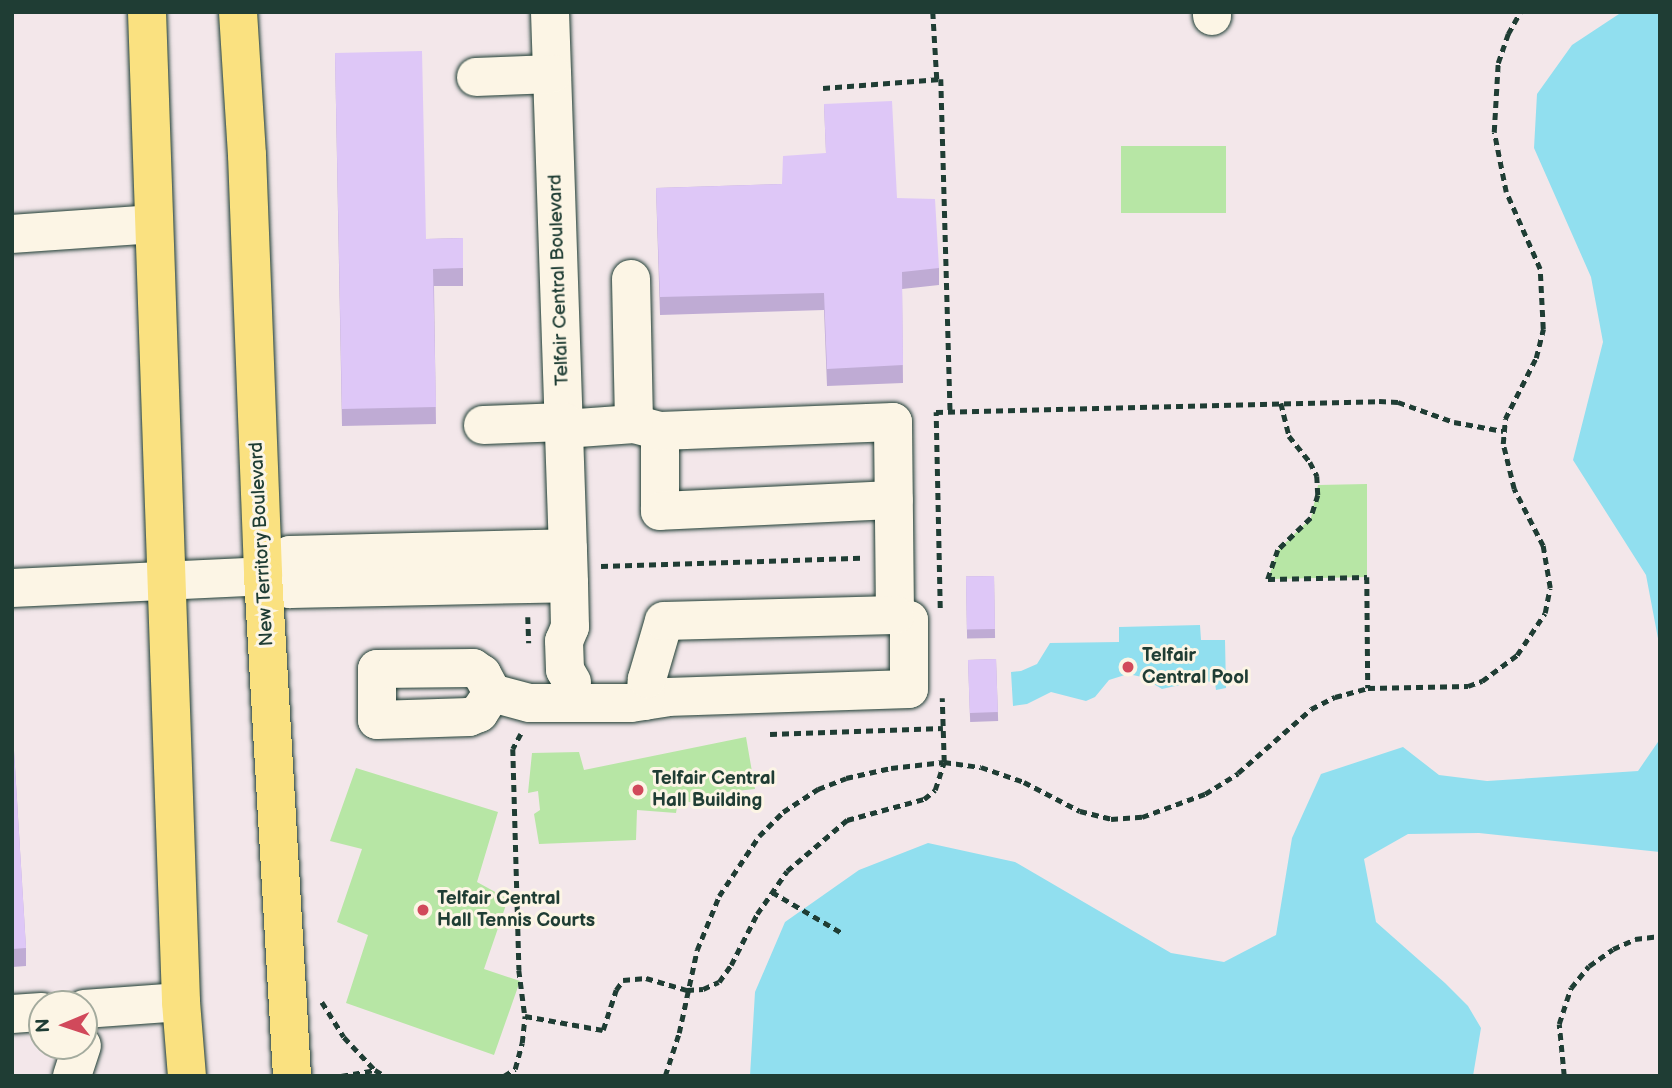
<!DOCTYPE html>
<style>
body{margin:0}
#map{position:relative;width:1672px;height:1088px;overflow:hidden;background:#f3e7ea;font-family:"Balsamiq Sans",sans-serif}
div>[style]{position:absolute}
.green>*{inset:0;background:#b7e6a5;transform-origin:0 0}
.water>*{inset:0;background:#91dfef}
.path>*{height:4.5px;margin-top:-2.25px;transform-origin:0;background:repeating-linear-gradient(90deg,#1f3d34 0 7px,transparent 0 12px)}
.roads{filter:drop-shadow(0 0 2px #1f3d34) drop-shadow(0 0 2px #1f3d34)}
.minor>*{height:38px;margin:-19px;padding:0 19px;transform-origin:19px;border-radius:19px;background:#fcf5e5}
.major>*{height:38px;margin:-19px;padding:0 19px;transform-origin:19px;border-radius:19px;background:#fae180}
.wall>*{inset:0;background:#bfabd4;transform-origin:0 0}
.building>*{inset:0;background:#dec7f7;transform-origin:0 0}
.dots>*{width:19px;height:19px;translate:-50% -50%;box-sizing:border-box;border:4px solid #fcf5e5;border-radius:50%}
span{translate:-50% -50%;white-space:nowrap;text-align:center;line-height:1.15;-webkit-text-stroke:6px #fcf5e5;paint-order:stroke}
.street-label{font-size:19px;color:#1f3d34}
.poi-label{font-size:19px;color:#1f3d34;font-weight:700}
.left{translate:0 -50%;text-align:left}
.frame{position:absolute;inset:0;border:14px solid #1f3d34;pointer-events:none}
.north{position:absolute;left:28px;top:990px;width:70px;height:70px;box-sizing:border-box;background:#fcf5e5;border:2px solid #a4ab9e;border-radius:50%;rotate:268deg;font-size:19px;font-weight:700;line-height:28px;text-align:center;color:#1f3d34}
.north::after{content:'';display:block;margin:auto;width:24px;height:32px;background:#d1495b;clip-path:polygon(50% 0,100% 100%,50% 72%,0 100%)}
</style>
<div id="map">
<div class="green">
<i style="left:1121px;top:146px;width:105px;height:67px"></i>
<i style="clip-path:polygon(1367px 484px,1367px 577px,1268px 579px,1278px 550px,1311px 518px,1318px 485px)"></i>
<i style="clip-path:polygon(746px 737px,755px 789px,717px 793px,713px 804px,678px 801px,676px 813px,637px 810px,636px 840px,539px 844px,534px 814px,540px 810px,538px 791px,528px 793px,532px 753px,579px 752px,584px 770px)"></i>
<i style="clip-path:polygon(356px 768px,498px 812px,477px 882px,508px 899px,484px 969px,520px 981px,494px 1055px,346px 1003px,368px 935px,337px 922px,362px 849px,330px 841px)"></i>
</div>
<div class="water">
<i style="clip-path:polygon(1622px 12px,1660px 12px,1660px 649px,1646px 575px,1573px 460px,1603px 342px,1591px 277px,1534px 148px,1537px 94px,1572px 45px)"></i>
<i style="clip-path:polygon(1200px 625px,1201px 640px,1225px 640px,1226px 688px,1216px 690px,1215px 683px,1202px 680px,1162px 689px,1142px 677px,1128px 674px,1109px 680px,1095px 697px,1086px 701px,1051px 692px,1027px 704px,1013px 706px,1011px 672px,1021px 671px,1037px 664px,1050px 643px,1119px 642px,1119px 627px)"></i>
<i style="clip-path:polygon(1660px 739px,1660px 852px,1479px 833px,1408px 834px,1364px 859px,1376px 922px,1445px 983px,1468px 1006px,1481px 1028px,1473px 1076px,750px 1076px,755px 992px,785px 922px,859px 870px,928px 843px,1015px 862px,1171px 953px,1224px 962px,1276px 935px,1292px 838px,1321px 774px,1403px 747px,1439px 775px,1487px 781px,1638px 771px)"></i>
</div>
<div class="path">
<i style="left:933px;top:12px;width:68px;rotate:86.6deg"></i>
<i style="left:823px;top:88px;width:118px;rotate:-4.4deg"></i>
<i style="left:941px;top:79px;width:332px;rotate:88.4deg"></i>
<i style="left:1281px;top:403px;width:34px;rotate:76deg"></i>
<i style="left:1289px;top:436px;width:33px;rotate:51deg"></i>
<i style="left:1310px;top:462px;width:16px;rotate:63deg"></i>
<i style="left:1317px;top:476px;width:19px;rotate:87deg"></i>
<i style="left:1318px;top:495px;width:24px;rotate:107deg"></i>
<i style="left:1311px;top:518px;width:46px;rotate:135.9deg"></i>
<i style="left:1278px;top:550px;width:31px;rotate:109deg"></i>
<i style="left:1268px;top:579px;width:99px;rotate:-1.2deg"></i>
<i style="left:1367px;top:577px;width:111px;rotate:89.5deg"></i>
<i style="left:601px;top:566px;width:260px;rotate:-1.8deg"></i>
<i style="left:940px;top:608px;width:196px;rotate:-91.2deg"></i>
<i style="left:936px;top:412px;width:443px;rotate:-1.4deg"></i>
<i style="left:1379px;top:401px;width:19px;rotate:3deg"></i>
<i style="left:1398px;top:402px;width:59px;rotate:19.7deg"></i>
<i style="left:1454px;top:422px;width:50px;rotate:10.4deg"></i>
<i style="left:528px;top:617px;width:26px;rotate:88deg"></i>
<i style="left:521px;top:734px;width:17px;rotate:118deg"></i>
<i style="left:513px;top:749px;width:221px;rotate:88.4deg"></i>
<i style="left:519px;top:970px;width:46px;rotate:82.6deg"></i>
<i style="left:770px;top:734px;width:173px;rotate:-2deg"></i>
<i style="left:772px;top:892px;width:81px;rotate:30.4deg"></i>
<i style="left:322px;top:1002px;width:41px;rotate:57.8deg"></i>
<i style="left:344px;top:1037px;width:45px;rotate:46.8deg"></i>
<i style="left:375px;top:1070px;width:12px;rotate:31deg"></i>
<i style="left:341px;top:1076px;width:34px;rotate:-10deg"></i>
<i style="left:504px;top:1076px;width:13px;rotate:-32deg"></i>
<i style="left:515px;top:1069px;width:27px;rotate:-75deg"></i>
<i style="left:522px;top:1043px;width:27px;rotate:-84deg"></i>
<i style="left:525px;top:1016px;width:79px;rotate:10.2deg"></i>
<i style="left:603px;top:1030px;width:42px;rotate:-72deg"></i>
<i style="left:616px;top:990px;width:12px;rotate:-55deg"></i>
<i style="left:623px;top:980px;width:23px;rotate:-5deg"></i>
<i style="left:646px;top:978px;width:43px;rotate:16.3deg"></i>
<i style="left:687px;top:990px;width:16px;rotate:-4deg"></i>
<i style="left:703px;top:989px;width:17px;rotate:-24deg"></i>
<i style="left:719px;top:982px;width:21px;rotate:-55deg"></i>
<i style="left:731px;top:965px;width:57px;rotate:-63deg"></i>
<i style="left:757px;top:914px;width:52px;rotate:-55.1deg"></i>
<i style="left:787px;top:871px;width:79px;rotate:-40.4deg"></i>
<i style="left:847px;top:820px;width:80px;rotate:-15.3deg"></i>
<i style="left:924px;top:799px;width:14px;rotate:-39deg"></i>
<i style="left:935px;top:790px;width:29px;rotate:-72deg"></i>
<i style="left:944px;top:762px;width:64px;rotate:-91.8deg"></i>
<i style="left:665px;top:1076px;width:45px;rotate:-72deg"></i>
<i style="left:679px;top:1033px;width:85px;rotate:-77.8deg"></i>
<i style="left:697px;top:950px;width:58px;rotate:-67.8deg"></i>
<i style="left:719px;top:896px;width:72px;rotate:-56.3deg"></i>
<i style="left:759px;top:836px;width:34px;rotate:-45deg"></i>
<i style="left:783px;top:812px;width:42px;rotate:-33.3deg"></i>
<i style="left:818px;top:789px;width:30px;rotate:-21deg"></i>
<i style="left:846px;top:778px;width:46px;rotate:-12.5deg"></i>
<i style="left:891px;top:768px;width:53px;rotate:-6.5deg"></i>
<i style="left:944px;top:762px;width:37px;rotate:8deg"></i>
<i style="left:981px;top:767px;width:46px;rotate:19.2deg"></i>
<i style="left:1024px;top:782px;width:63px;rotate:27.4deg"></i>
<i style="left:1080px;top:811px;width:32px;rotate:14deg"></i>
<i style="left:1111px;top:819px;width:31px;rotate:-4deg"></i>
<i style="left:1142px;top:817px;width:67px;rotate:-20.1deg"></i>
<i style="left:1205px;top:794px;width:39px;rotate:-32deg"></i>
<i style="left:1238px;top:773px;width:97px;rotate:-41.2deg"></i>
<i style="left:1311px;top:709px;width:27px;rotate:-27deg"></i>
<i style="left:1335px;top:697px;width:34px;rotate:-15deg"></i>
<i style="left:1368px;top:688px;width:100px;rotate:-1.1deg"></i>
<i style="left:1468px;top:686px;width:15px;rotate:-20deg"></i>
<i style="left:1482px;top:681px;width:44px;rotate:-36.6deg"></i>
<i style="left:1517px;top:655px;width:50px;rotate:-56.3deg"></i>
<i style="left:1545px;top:613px;width:25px;rotate:-79deg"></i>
<i style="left:1550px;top:588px;width:43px;rotate:-99.5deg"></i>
<i style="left:1543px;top:546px;width:64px;rotate:-117deg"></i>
<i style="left:1514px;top:489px;width:46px;rotate:-103.7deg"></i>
<i style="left:1503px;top:444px;width:25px;rotate:-85deg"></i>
<i style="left:1505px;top:419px;width:68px;rotate:-63.1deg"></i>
<i style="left:1536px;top:358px;width:30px;rotate:-76deg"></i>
<i style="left:1543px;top:329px;width:60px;rotate:-92.9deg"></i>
<i style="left:1540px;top:269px;width:84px;rotate:-113.8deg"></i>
<i style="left:1506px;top:192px;width:61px;rotate:-101.3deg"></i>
<i style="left:1494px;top:132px;width:69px;rotate:-86.7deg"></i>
<i style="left:1498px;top:63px;width:31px;rotate:-71deg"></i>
<i style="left:1508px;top:34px;width:25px;rotate:-61deg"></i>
<i style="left:1564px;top:1076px;width:52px;rotate:-95.5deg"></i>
<i style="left:1559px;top:1024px;width:38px;rotate:-72deg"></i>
<i style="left:1571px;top:988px;width:28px;rotate:-51deg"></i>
<i style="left:1589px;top:966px;width:29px;rotate:-35deg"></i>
<i style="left:1613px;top:949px;width:24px;rotate:-24deg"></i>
<i style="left:1635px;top:939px;width:25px;rotate:-7deg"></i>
</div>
<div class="roads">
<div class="minor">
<i style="left:550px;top:12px;width:571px;rotate:88.09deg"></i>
<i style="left:569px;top:583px;width:44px;rotate:88.7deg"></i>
<i style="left:570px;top:627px;width:15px;rotate:113deg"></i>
<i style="left:564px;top:641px;width:29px;rotate:88deg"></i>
<i style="left:565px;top:670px;width:14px;rotate:60deg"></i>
<i style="left:1212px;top:12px;width:4px;rotate:90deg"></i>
<i style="left:476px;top:77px;width:76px;rotate:-2.3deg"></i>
<i style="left:12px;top:234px;width:142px;rotate:-4deg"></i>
<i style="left:631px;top:279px;width:145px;rotate:88.8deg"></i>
<i style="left:483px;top:425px;width:81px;rotate:-2.1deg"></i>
<i style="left:660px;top:431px;width:80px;rotate:90deg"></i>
<i style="left:660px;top:511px;width:234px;rotate:-2.7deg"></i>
<i style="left:263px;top:576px;width:34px;rotate:-38deg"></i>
<i style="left:290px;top:555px;width:278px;rotate:-1.4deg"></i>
<i style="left:12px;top:588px;width:251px;rotate:-2.7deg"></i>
<i style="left:263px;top:576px;width:30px;rotate:26deg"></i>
<i style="left:290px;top:589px;width:279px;rotate:-1.2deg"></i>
<i style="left:492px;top:693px;width:24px;rotate:123deg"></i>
<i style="left:479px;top:713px;width:11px;rotate:158deg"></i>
<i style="left:469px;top:717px;width:92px;rotate:178.1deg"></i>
<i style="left:377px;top:720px;width:51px;rotate:-90deg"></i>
<i style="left:377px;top:669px;width:96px;rotate:-0.6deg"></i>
<i style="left:473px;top:668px;width:11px;rotate:34deg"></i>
<i style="left:482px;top:674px;width:21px;rotate:62deg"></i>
<i style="left:492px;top:693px;width:39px;rotate:15deg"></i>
<i style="left:530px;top:703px;width:101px"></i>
<i style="left:631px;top:703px;width:36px;rotate:-9deg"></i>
<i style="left:667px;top:697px;width:242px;rotate:-1.9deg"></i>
<i style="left:909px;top:689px;width:69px;rotate:-90deg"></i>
<i style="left:909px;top:620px;width:15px;rotate:-160deg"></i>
<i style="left:895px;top:615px;width:193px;rotate:-90.6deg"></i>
<i style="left:893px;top:422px;width:233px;rotate:177.8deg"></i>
<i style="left:660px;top:431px;width:27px;rotate:-165deg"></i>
<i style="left:634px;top:424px;width:70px;rotate:175.9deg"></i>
<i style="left:645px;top:701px;width:22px;rotate:-85deg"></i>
<i style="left:647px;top:679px;width:60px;rotate:-73.7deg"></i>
<i style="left:664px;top:621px;width:231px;rotate:-1.5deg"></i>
<i style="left:84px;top:1009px;width:97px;rotate:-4.1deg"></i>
<i style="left:12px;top:1014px;width:30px;rotate:-4deg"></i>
<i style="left:72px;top:1076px;width:32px;rotate:-72deg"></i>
</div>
<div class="major">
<i style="left:147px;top:12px;width:991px;rotate:88.03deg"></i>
<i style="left:181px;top:1002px;width:74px;rotate:85.4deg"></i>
<i style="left:238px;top:12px;width:143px;rotate:86.4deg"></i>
<i style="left:247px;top:155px;width:421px;rotate:87.8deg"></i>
<i style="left:263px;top:576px;width:501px;rotate:86.68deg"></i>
</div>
</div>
<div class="wall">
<i style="clip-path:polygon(335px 53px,426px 239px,463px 238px,463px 286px,434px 286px,436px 424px,342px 426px)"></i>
<i style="clip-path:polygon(824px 104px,897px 198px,939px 268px,939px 285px,902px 289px,903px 383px,827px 386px,824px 310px,660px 315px,656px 188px,782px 184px,826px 153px)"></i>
<i style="left:994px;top:576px;width:62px;height:28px;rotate:89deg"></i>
<i style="left:996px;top:659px;width:62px;height:28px;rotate:88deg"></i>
<i style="clip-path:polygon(12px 718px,26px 948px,26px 966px,12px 967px)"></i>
</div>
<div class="building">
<i style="clip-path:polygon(422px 51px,426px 239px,463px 238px,463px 268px,433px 269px,436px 407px,342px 409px,335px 53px)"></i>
<i style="clip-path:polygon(892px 101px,897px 198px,935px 199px,939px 268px,902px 272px,903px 365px,827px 369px,824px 293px,660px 297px,656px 188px,782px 184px,783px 156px,826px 153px,824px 104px)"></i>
<i style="left:994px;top:576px;width:53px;height:28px;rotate:89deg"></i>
<i style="left:996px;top:659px;width:53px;height:28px;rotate:88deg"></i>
<i style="clip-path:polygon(12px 718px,26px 948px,12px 949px)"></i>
</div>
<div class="dots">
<i style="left:1128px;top:667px;background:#d1495b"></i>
<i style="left:638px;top:790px;background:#d1495b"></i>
<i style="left:423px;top:910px;background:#d1495b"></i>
</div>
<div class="street-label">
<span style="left:559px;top:280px;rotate:-92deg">Telfair Central Boulevard</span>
<span style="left:262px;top:544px;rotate:-93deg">New Territory Boulevard</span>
</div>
<div class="poi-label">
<span class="left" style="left:1142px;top:667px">Telfair<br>Central Pool</span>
<span class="left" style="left:652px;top:790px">Telfair Central<br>Hall Building</span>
<span class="left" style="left:437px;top:910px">Telfair Central<br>Hall Tennis Courts</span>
</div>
<div class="frame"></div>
<div class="north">N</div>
</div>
